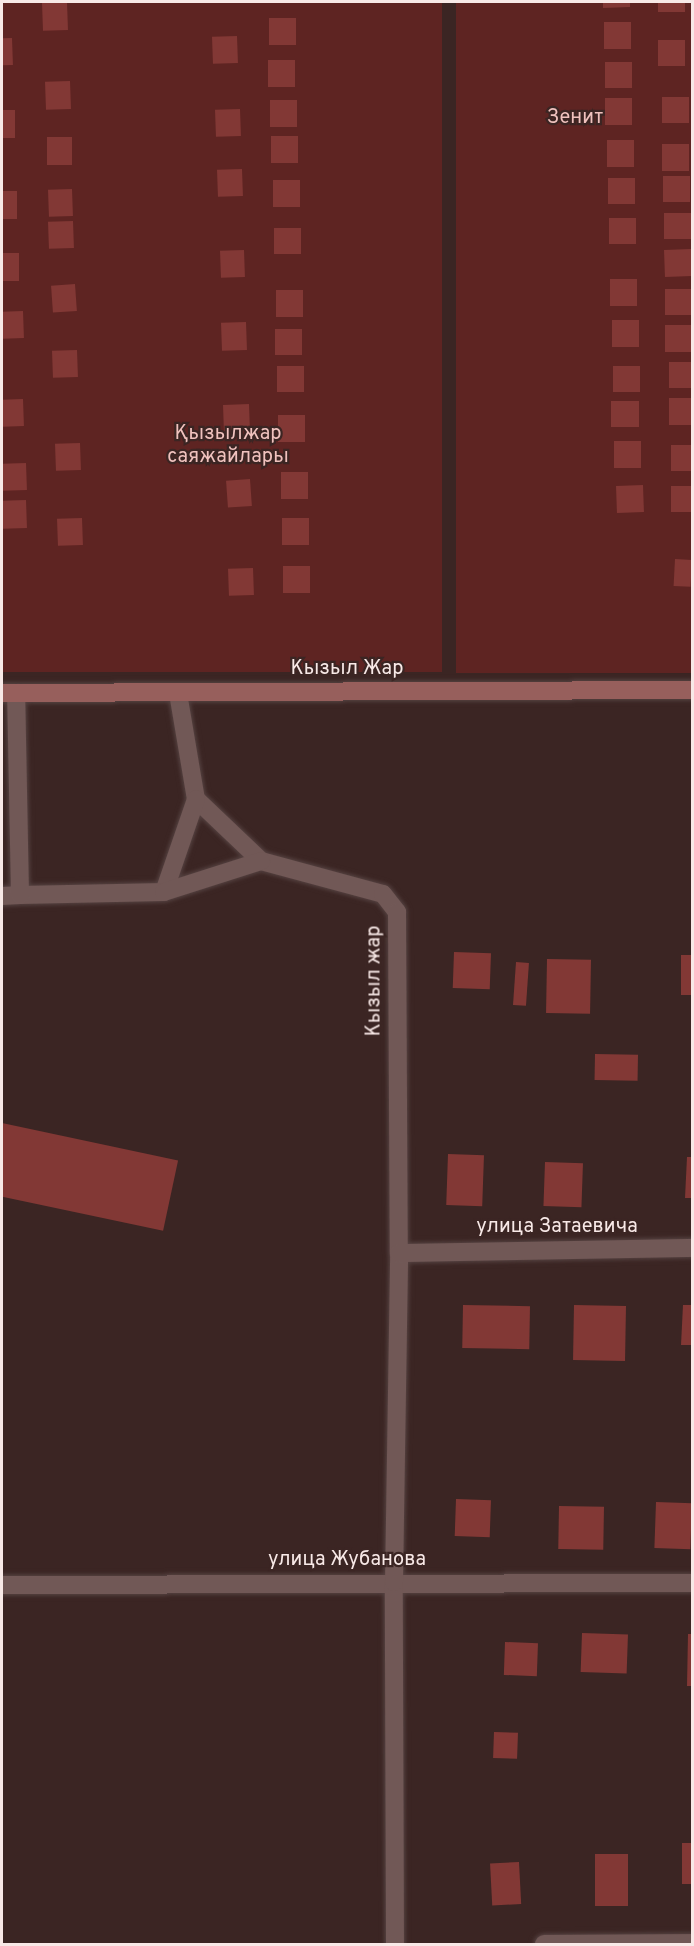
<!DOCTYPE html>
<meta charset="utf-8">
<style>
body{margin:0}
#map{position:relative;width:694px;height:1946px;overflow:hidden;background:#3b2523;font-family:Overpass,sans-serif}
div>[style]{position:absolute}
.green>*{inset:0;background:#5e2422;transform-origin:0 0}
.building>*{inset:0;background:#823835;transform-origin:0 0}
.roads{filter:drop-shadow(0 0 2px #554241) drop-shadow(0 0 2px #554241)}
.minor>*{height:18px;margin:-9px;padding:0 9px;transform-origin:9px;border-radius:9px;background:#715856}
.secondary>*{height:18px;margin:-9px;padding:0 9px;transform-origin:9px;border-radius:9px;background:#975f5c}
span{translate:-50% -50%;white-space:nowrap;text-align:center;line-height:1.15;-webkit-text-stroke:4.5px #3b2523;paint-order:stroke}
.park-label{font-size:20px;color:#f0c2be}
.street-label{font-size:20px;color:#f8e9e7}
.frame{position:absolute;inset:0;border:3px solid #f8e9e7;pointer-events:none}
</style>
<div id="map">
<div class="green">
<i style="left:2px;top:2px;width:440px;height:670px"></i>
<i style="left:456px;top:2px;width:236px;height:671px"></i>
</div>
<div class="building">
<i style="left:67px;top:2px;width:28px;height:25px;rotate:88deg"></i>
<i style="clip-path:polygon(603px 2px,630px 2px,630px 7px,603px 8px)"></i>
<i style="left:658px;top:2px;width:27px;height:10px"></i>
<i style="left:296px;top:18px;width:27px;height:27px;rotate:90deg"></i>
<i style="left:631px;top:22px;width:27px;height:27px;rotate:90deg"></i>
<i style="left:237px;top:36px;width:27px;height:25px;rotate:88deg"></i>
<i style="left:12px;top:38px;width:27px;height:10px;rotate:88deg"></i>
<i style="left:658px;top:40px;width:27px;height:26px"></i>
<i style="left:268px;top:60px;width:27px;height:27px"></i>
<i style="left:605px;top:62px;width:27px;height:26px"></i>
<i style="left:70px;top:81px;width:28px;height:25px;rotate:88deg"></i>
<i style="left:662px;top:97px;width:27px;height:26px"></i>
<i style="left:605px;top:98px;width:27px;height:27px"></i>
<i style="left:270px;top:100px;width:27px;height:27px"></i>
<i style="left:240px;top:109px;width:27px;height:25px;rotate:88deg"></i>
<i style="left:2px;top:110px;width:13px;height:28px"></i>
<i style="left:298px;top:136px;width:27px;height:27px;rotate:90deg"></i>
<i style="left:47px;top:137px;width:25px;height:28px"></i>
<i style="left:607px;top:140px;width:27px;height:27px"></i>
<i style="left:662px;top:144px;width:27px;height:27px"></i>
<i style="left:242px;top:169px;width:27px;height:25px;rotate:88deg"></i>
<i style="left:663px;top:176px;width:27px;height:26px"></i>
<i style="left:635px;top:178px;width:26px;height:27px;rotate:90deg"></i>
<i style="left:273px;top:180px;width:27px;height:27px"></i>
<i style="left:72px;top:189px;width:27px;height:24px;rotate:88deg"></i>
<i style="left:2px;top:191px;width:15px;height:28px"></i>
<i style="left:664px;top:213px;width:27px;height:26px"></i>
<i style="left:609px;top:218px;width:27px;height:26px"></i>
<i style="left:73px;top:221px;width:27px;height:25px;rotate:88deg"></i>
<i style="left:274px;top:228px;width:27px;height:26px"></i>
<i style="left:691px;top:249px;width:27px;height:27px;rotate:88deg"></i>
<i style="left:244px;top:250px;width:27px;height:24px;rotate:88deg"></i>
<i style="left:2px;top:253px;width:17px;height:28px"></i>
<i style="left:610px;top:279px;width:27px;height:27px"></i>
<i style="left:75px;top:284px;width:27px;height:24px;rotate:86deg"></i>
<i style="left:665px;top:289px;width:27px;height:26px"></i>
<i style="left:276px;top:290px;width:27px;height:27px"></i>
<i style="left:23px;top:311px;width:27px;height:21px;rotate:88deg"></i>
<i style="left:612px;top:320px;width:27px;height:27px"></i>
<i style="left:246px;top:322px;width:28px;height:25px;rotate:88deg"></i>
<i style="left:692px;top:325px;width:27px;height:27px;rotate:90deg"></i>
<i style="left:275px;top:329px;width:27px;height:26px"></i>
<i style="left:77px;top:350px;width:27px;height:25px;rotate:88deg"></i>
<i style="left:669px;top:362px;width:23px;height:26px"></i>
<i style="left:277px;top:366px;width:27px;height:26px"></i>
<i style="left:613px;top:366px;width:27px;height:26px"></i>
<i style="left:669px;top:398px;width:23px;height:27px"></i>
<i style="left:23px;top:399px;width:27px;height:21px;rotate:88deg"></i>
<i style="left:611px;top:401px;width:28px;height:26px"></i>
<i style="left:249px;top:404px;width:27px;height:26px;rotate:88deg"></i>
<i style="left:278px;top:415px;width:27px;height:27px"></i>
<i style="left:614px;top:441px;width:27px;height:27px"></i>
<i style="left:80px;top:443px;width:27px;height:25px;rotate:88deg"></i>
<i style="left:671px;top:445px;width:21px;height:26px"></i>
<i style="left:26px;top:463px;width:27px;height:24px;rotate:88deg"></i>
<i style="left:281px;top:472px;width:27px;height:27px"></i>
<i style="left:250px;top:479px;width:27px;height:24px;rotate:86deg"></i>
<i style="left:643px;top:485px;width:27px;height:27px;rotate:88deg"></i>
<i style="left:671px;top:486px;width:21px;height:26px"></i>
<i style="left:26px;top:500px;width:28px;height:24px;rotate:88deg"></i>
<i style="left:82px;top:518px;width:27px;height:25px;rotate:88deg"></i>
<i style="left:282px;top:518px;width:27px;height:27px"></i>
<i style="left:675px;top:559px;width:17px;height:27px;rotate:3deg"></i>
<i style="left:283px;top:566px;width:27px;height:27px"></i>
<i style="left:253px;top:568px;width:27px;height:25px;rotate:88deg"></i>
<i style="left:454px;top:952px;width:37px;height:36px;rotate:2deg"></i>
<i style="left:681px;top:955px;width:11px;height:40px"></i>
<i style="left:547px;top:959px;width:44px;height:54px;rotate:1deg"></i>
<i style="left:516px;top:962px;width:13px;height:43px;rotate:4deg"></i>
<i style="left:595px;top:1054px;width:43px;height:26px;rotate:1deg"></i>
<i style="left:2px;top:1123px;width:180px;height:72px;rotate:12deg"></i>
<i style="left:448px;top:1154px;width:36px;height:51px;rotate:2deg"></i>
<i style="clip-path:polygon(687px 1157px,692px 1157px,692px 1198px,685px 1198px)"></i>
<i style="left:545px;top:1162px;width:38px;height:44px;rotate:2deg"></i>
<i style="left:463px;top:1305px;width:67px;height:43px;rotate:1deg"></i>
<i style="left:574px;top:1305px;width:52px;height:55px;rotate:1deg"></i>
<i style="clip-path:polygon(683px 1305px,692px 1305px,692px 1345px,681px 1345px)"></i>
<i style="left:456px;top:1499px;width:35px;height:37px;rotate:2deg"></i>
<i style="left:656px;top:1502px;width:36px;height:46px;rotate:2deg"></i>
<i style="left:559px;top:1506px;width:45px;height:43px;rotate:1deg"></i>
<i style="left:582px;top:1633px;width:46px;height:39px;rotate:2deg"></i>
<i style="clip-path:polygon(688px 1634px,692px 1634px,692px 1686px,687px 1686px)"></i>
<i style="left:505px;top:1642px;width:33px;height:33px;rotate:2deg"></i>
<i style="left:494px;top:1732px;width:24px;height:26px;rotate:2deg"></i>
<i style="left:682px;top:1843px;width:10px;height:41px"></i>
<i style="left:595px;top:1854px;width:33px;height:52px"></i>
<i style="left:519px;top:1862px;width:42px;height:29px;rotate:87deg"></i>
</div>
<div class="roads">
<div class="minor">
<i style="left:178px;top:693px;width:108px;rotate:80.4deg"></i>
<i style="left:196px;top:799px;width:90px;rotate:43.6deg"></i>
<i style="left:261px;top:861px;width:126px;rotate:15.1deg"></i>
<i style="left:383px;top:894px;width:23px;rotate:52deg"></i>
<i style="left:397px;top:912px;width:341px;rotate:89.7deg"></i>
<i style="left:164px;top:892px;width:98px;rotate:-71deg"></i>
<i style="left:20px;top:895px;width:144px;rotate:-1.2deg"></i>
<i style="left:164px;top:892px;width:102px;rotate:-17.7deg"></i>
<i style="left:2px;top:896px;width:18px;rotate:-3deg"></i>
<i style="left:20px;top:895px;width:202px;rotate:-91.1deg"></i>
<i style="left:2px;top:1585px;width:690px;rotate:-0.17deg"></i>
<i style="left:395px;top:1944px;width:362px;rotate:-90.2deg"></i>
<i style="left:394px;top:1582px;width:329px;rotate:-89.1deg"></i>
<i style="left:399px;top:1253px;width:293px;rotate:-1deg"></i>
<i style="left:544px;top:1944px;width:148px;rotate:-0.4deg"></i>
</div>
<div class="secondary">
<i style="left:2px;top:693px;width:690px;rotate:-0.25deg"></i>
</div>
</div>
<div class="park-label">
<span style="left:575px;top:118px">Зенит</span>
<span style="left:228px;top:446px">Қызылжар<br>саяжайлары</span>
</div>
<div class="street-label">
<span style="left:347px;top:669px">Кызыл Жар</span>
<span style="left:375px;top:981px;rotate:-90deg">Кызыл жар</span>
<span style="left:557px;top:1227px">улица Затаевича</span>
<span style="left:347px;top:1560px">улица Жубанова</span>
</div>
<div class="frame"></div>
</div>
